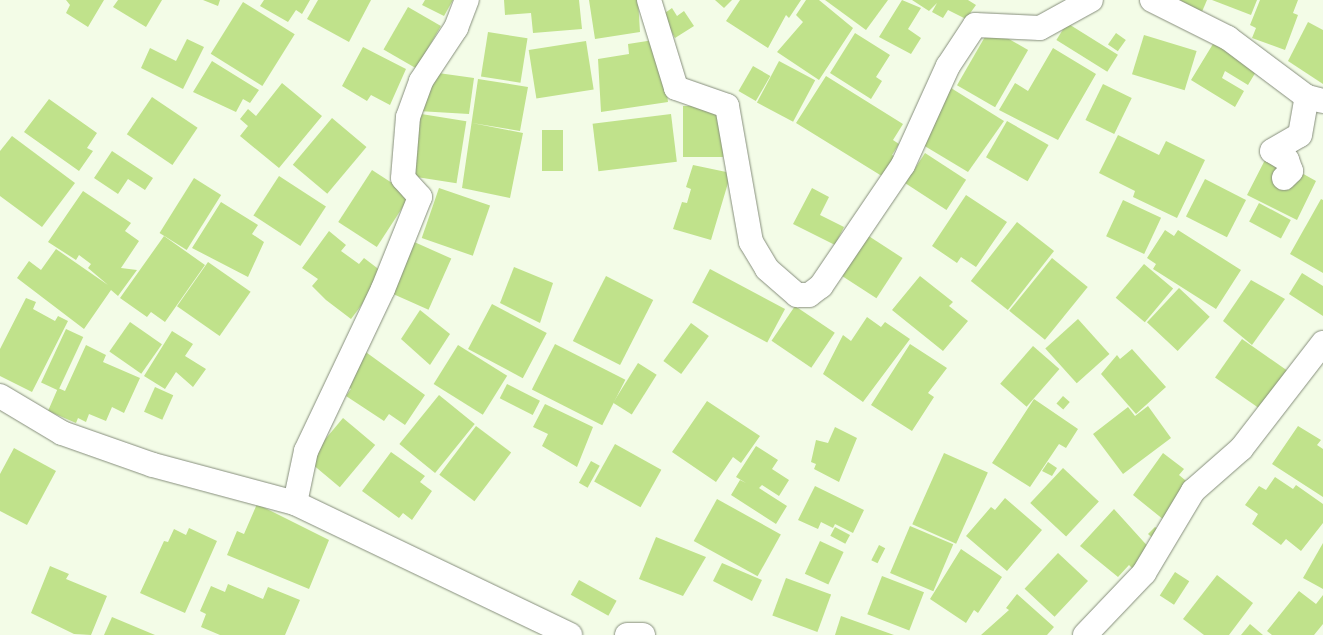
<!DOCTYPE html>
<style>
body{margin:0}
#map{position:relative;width:1323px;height:635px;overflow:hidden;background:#f3fce7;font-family:"Source Serif 4",serif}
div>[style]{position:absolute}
.building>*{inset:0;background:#c0e28b;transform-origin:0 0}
.roads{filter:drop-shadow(0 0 1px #868e7c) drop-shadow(0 0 1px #868e7c)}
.minor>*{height:24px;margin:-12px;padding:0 12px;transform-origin:12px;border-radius:12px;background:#fff}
span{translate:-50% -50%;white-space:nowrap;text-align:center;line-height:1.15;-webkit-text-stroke:5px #f3fce7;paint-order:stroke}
</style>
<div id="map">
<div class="building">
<i style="clip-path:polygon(66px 0,104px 0,88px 27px,66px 13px,70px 5px)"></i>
<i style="clip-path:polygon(118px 0,162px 0,146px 27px,113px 7px)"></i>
<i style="clip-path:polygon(203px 0,220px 0,218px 6px)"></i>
<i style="clip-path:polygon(264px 0,310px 0,302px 14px,296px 10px,288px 22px,260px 6px)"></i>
<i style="clip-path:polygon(318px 0,371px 0,349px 42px,307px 19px)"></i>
<i style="clip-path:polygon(425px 0,453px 0,444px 16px,422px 5px)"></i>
<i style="clip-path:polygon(504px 0,579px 0,582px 29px,533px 33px,531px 13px,505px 15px)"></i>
<i style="clip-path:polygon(589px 0,638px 0,640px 32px,595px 39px)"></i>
<i style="clip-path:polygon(715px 0,732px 0,724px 8px)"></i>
<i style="clip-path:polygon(740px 0,801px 0,789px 18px,786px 15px,768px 48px,726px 21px)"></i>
<i style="clip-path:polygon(806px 0,819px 0,853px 28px,819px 80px,777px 52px,803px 22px,796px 15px)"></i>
<i style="clip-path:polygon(825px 0,888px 0,866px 30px)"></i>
<i style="clip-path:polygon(902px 0,921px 8px,908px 29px,921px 38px,911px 54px,879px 37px)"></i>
<i style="clip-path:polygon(912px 0,968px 0,976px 5px,966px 19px,948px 10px,943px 18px,932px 12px,937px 3px,929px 11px)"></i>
<i style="clip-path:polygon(1166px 0,1207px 0,1201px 14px)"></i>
<i style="clip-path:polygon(1212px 0,1257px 0,1251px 15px)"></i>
<i style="clip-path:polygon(1260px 0,1298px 0,1293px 13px,1298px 15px,1285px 50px,1252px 38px,1256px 28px,1250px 25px)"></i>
<i style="left:243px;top:2px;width:61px;height:61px;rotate:32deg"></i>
<i style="left:408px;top:7px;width:38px;height:49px;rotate:30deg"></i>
<i style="clip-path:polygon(672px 8px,677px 16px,684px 11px,694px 26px,675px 38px,662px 15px)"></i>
<i style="clip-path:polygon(1308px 22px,1323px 30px,1323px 84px,1288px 61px)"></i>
<i style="left:1067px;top:23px;width:60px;height:20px;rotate:32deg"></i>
<i style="left:990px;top:28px;width:44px;height:66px;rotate:30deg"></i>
<i style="left:488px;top:32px;width:40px;height:45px;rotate:9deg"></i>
<i style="clip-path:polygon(855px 33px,890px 55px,876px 77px,882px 81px,871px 99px,830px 73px)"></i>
<i style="left:1116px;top:33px;width:12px;height:14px;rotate:35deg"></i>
<i style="left:1144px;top:35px;width:55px;height:41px;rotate:17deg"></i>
<i style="clip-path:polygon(187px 39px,204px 47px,183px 89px,141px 68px,150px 48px,176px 61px)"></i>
<i style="clip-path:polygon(660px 39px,668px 102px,601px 112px,598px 59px,629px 54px,628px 44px)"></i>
<i style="clip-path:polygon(1216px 39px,1260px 65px,1248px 85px,1225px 71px,1222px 78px,1244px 91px,1235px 107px,1191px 80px)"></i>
<i style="left:586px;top:41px;width:49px;height:58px;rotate:81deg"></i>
<i style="clip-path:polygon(363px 47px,406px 69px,390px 105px,371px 95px,367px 101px,342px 86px)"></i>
<i style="clip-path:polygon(1053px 48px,1096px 74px,1058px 140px,999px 110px,1015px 83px,1028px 91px)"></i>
<i style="clip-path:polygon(212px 61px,259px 90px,250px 103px,243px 99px,236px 112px,193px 92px)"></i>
<i style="left:779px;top:61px;width:41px;height:47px;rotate:28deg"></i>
<i style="left:753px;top:66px;width:20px;height:29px;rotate:30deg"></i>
<i style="clip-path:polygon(431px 72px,474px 78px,469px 114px,418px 111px)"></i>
<i style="clip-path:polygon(826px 76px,903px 124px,893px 140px,899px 144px,892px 155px,898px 158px,885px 178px,796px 123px)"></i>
<i style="clip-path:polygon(478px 79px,528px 87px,520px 131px,472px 123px,523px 133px,510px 198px,462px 188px)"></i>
<i style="clip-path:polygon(282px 83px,322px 116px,279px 168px,240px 136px,248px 126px,240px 119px,248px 109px,256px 116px)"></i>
<i style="left:1103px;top:84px;width:32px;height:40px;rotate:26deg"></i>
<i style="clip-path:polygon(951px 88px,1004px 121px,968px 172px,923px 145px)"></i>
<i style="left:152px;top:97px;width:55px;height:45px;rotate:34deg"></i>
<i style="clip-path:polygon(49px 99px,97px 133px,87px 148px,93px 151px,79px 171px,24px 132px)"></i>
<i style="left:683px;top:106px;width:40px;height:51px"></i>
<i style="left:415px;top:113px;width:52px;height:63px;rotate:9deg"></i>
<i style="left:671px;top:114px;width:48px;height:79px;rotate:83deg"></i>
<i style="left:332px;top:118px;width:45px;height:61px;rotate:40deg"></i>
<i style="left:1007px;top:121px;width:48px;height:42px;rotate:30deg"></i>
<i style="left:542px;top:130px;width:21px;height:41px"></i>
<i style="clip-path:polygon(1118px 135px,1159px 155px,1166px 141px,1205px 160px,1177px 218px,1133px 197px,1135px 191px,1099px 173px)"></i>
<i style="clip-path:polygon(12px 136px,75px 183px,42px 227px,0 196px,0 151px)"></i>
<i style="clip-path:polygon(112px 151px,153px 178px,145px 190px,128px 179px,118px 194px,94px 178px)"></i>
<i style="left:925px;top:153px;width:49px;height:36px;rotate:33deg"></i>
<i style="clip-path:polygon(1267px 156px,1284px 164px,1275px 183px,1289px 190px,1298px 171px,1316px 181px,1297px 220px,1247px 195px)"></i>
<i style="clip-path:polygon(693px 165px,731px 173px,711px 240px,673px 229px,682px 202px,687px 203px,691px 189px,686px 187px)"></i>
<i style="left:372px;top:170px;width:46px;height:62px;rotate:33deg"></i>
<i style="left:279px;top:176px;width:56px;height:47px;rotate:33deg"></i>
<i style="left:194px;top:178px;width:32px;height:65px;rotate:32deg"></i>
<i style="left:1205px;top:179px;width:46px;height:42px;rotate:27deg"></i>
<i style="left:439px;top:188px;width:54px;height:53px;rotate:19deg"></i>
<i style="clip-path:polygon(812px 188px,829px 197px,820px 215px,844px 227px,835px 245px,793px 224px)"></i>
<i style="clip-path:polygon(83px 191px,131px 223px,125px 231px,139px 241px,121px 268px,137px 270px,118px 296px,111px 290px,84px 329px,17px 278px,29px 261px,41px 270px,56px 249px,108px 285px,88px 268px,91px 264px,79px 255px,76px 260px,48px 242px)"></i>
<i style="clip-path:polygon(966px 195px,1007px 222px,976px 267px,961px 257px,957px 263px,932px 246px)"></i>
<i style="clip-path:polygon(1321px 199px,1323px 200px,1323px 273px,1290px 254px)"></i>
<i style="left:1123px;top:200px;width:42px;height:40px;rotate:25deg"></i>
<i style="clip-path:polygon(221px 202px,258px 225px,252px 234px,264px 242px,248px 277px,192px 248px)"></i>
<i style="left:1259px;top:203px;width:36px;height:21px;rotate:28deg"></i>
<i style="left:1017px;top:222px;width:47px;height:75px;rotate:38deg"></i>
<i style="clip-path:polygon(1165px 230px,1174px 236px,1178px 230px,1241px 270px,1216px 309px,1153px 269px,1156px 264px,1147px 258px)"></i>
<i style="clip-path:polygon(329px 231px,346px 245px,341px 251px,359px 264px,364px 258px,385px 274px,351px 319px,326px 300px,312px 286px,318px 279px,302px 268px)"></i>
<i style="left:864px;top:233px;width:46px;height:48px;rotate:33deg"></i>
<i style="clip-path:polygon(164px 236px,205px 265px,165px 322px,151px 312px,147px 317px,120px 298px)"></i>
<i style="left:412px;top:241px;width:43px;height:56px;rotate:24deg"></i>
<i style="left:1052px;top:258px;width:46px;height:68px;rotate:39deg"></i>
<i style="left:208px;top:262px;width:52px;height:54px;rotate:35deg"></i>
<i style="left:1144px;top:264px;width:38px;height:44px;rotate:40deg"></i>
<i style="clip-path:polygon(514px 267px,553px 283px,540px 323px,500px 303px)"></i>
<i style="left:710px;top:269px;width:85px;height:38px;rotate:28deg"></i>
<i style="clip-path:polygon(1302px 273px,1323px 286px,1323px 316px,1289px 294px)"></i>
<i style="left:606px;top:276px;width:53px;height:73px;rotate:27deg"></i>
<i style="clip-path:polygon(920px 276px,953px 302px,949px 306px,968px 321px,943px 351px,892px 310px)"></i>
<i style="clip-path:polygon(1251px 280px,1285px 299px,1252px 345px,1223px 321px)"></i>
<i style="left:1179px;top:288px;width:42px;height:47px;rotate:43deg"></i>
<i style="clip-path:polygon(26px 298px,36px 302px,33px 309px,55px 321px,58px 316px,68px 321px,32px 392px,0 376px,0 349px)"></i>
<i style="left:492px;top:304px;width:62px;height:51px;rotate:28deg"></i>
<i style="left:795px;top:306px;width:48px;height:42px;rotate:34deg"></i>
<i style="clip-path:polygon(420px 310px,450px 334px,430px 365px,401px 339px)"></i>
<i style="clip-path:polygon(867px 317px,881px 327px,885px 322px,910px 339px,863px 402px,823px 374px,843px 335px,851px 341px)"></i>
<i style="left:1078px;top:319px;width:47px;height:44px;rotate:48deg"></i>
<i style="left:130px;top:322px;width:39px;height:36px;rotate:35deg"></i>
<i style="left:691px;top:323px;width:22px;height:47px;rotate:36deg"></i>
<i style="left:66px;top:329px;width:19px;height:59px;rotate:25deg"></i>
<i style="clip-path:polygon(172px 331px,193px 344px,185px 356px,206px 369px,193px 387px,176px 372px,165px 389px,144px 376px)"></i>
<i style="left:1242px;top:339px;width:59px;height:47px;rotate:35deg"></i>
<i style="left:555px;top:344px;width:79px;height:51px;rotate:27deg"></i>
<i style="clip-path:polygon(910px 344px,947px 368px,928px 393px,934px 397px,912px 431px,871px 405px)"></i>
<i style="clip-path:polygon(86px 345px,106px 355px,103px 362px,140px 378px,124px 413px,112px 407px,106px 421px,89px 414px,86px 422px,78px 418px,76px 423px,48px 411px,58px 388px,65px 391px)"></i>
<i style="left:458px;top:345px;width:58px;height:46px;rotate:32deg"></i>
<i style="left:1033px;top:346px;width:35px;height:50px;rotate:41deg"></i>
<i style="clip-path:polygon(1132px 349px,1166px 387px,1136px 414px,1101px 374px,1117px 355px,1120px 359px)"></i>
<i style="clip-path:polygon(363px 350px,425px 395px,405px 425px,389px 414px,384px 421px,346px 396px,351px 389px,341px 382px)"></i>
<i style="left:638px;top:363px;width:22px;height:47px;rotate:32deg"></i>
<i style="left:507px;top:384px;width:37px;height:16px;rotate:27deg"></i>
<i style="left:155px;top:387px;width:20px;height:27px;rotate:24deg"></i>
<i style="left:439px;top:395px;width:46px;height:63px;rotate:39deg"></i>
<i style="left:1063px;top:396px;width:9px;height:10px;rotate:41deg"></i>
<i style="clip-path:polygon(1034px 399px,1078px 429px,1066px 448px,1059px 444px,1030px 487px,992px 463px)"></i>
<i style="clip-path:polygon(707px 401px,760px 436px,741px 463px,733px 457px,716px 482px,672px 452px)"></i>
<i style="clip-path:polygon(545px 404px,593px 427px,577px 467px,542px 446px,548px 434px,533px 427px)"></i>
<i style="clip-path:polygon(1148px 406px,1171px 438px,1123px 474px,1093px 434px,1128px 407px,1135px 416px)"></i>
<i style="left:343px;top:418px;width:42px;height:55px;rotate:40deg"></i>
<i style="left:476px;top:426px;width:44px;height:61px;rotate:37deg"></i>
<i style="clip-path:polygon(1298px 426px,1321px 440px,1317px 445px,1323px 449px,1323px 497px,1272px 464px)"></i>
<i style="clip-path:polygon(835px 427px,857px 438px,839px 482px,814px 469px,816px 464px,811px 462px,816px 440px,828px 443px)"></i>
<i style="left:615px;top:444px;width:53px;height:43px;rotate:29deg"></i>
<i style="clip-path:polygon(756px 446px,778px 460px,772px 469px,789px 480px,779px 496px,762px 485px,759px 488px,787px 506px,776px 524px,731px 495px,740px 480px,746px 483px,736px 477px)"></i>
<i style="clip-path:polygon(14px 448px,56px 471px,27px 525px,0 511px,0 474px)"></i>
<i style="clip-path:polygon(391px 452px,425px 476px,420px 482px,432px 491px,412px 520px,403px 513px,399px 518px,362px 491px)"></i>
<i style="left:944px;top:453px;width:48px;height:78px;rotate:24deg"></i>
<i style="clip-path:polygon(1163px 453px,1184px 469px,1179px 475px,1191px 485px,1164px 520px,1133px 495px)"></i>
<i style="left:591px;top:461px;width:10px;height:25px;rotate:29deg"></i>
<i style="clip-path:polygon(1048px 462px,1057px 468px,1052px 476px,1042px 471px)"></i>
<i style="left:1063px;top:468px;width:49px;height:48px;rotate:43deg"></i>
<i style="clip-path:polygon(1275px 477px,1293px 489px,1296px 485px,1323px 504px,1323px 523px,1301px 551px,1286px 539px,1281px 545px,1252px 524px,1258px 514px,1245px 505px,1259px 486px,1266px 490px)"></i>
<i style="clip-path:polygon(815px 486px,864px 510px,853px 533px,835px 524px,833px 528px,821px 522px,818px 529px,798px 520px)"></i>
<i style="clip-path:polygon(1005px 498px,1042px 530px,1007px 571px,966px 536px,991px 507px,995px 510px)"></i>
<i style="left:717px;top:499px;width:73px;height:48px;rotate:29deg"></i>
<i style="clip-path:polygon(257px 504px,329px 540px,309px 589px,227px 555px,237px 531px,244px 534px)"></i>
<i style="clip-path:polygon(1114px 509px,1152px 551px,1134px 570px,1129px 565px,1118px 577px,1080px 546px)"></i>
<i style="left:910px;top:526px;width:47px;height:51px;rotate:23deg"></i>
<i style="left:835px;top:527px;width:17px;height:10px;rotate:28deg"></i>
<i style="clip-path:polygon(1155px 527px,1163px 532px,1156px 541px,1148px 534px)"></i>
<i style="clip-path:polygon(189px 528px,217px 541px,185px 613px,140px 593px,164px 541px,168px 542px,174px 529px,186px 535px)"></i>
<i style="clip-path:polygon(656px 537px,706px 557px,683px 596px,639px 579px)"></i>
<i style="left:820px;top:541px;width:26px;height:36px;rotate:25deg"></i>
<i style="clip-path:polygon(1323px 543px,1323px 589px,1303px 578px)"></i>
<i style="left:879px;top:545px;width:7px;height:17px;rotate:27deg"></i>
<i style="clip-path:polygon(961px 549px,1002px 577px,978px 613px,974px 610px,966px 623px,930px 599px)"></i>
<i style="left:1058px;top:553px;width:41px;height:49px;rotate:43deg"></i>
<i style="clip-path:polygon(722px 563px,762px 580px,752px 601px,713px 581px)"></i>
<i style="clip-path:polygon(50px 566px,69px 574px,66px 579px,107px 596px,91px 635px,74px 634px,31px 613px)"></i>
<i style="left:1175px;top:572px;width:17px;height:28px;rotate:33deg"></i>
<i style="clip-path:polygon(1217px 575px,1253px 603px,1229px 635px,1204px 635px,1183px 619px)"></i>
<i style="left:882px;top:576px;width:45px;height:41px;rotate:21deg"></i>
<i style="left:786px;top:578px;width:48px;height:40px;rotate:20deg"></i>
<i style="left:579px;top:580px;width:43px;height:17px;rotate:29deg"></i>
<i style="clip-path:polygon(228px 584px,263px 599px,268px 587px,300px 600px,285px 635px,220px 635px,201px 627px,206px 614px,200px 611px,211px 586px,225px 592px)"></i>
<i style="clip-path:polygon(1299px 591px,1316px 604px,1323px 595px,1323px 624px,1314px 635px,1272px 635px,1267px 631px)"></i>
<i style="clip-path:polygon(1017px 594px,1054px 627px,1047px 635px,981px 635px,1009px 610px,1006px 608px)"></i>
<i style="clip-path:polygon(841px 616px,894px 635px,835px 635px)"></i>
<i style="clip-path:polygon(112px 617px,155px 635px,104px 635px)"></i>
<i style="clip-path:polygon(1250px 624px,1263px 635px,1241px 635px)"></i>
</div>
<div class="roads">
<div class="minor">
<i style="left:649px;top:0;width:92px;rotate:72.9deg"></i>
<i style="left:676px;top:88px;width:54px;rotate:19.4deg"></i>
<i style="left:727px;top:106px;width:138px;rotate:80deg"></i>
<i style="left:751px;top:242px;width:31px;rotate:59deg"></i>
<i style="left:767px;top:269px;width:40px;rotate:41deg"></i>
<i style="left:797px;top:295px;width:12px"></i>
<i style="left:809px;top:295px;width:15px;rotate:-37deg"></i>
<i style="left:821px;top:286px;width:146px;rotate:-55.9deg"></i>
<i style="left:903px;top:165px;width:109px;rotate:-65.6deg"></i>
<i style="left:948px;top:66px;width:49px;rotate:-56.6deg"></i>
<i style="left:975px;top:25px;width:65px;rotate:2.6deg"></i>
<i style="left:1040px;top:28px;width:58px;rotate:-28.8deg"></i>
<i style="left:1152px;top:0;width:85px;rotate:26.6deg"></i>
<i style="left:1228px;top:38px;width:99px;rotate:36.8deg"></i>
<i style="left:1307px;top:97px;width:16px;rotate:14deg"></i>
<i style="left:1284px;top:178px;width:10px;rotate:-45deg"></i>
<i style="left:1291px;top:171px;width:12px;rotate:-110deg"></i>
<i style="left:1287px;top:160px;width:17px;rotate:-149deg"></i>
<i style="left:1272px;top:151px;width:32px;rotate:-30deg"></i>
<i style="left:1300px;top:135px;width:39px;rotate:-80deg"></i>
<i style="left:0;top:396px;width:72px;rotate:30.8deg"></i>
<i style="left:62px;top:433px;width:96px;rotate:19.4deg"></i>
<i style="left:153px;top:465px;width:147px;rotate:15deg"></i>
<i style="left:295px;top:503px;width:305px;rotate:25.6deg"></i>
<i style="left:295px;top:503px;width:53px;rotate:-78.1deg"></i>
<i style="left:306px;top:451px;width:179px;rotate:-64.6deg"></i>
<i style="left:383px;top:289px;width:99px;rotate:-68.1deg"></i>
<i style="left:420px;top:197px;width:25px;rotate:-132deg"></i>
<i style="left:403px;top:178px;width:61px;rotate:-85.3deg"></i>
<i style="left:408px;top:117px;width:38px;rotate:-70deg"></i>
<i style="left:421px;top:81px;width:64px;rotate:-56.6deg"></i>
<i style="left:456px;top:28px;width:30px;rotate:-69deg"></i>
<i style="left:627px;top:635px;width:16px"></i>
<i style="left:1085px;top:635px;width:86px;rotate:-46.4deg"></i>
<i style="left:1144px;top:573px;width:96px;rotate:-59.1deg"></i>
<i style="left:1193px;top:491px;width:64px;rotate:-41.2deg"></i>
<i style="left:1241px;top:449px;width:134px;rotate:-52.3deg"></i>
</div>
</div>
</div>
